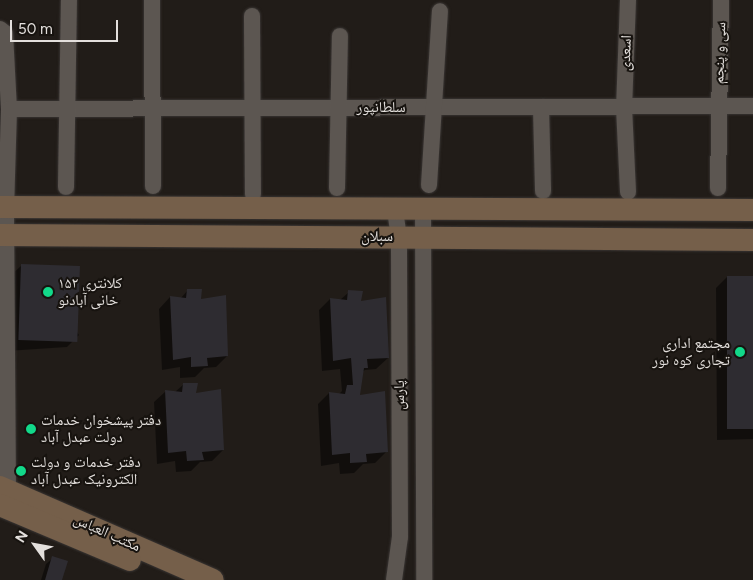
<!DOCTYPE html>
<meta charset="utf-8">
<style>
body{margin:0}
#map{position:relative;width:753px;height:580px;overflow:hidden;background:#211c18;font-family:Figtree,"Noto Naskh Arabic",sans-serif}
div>[style]{position:absolute}
.shadow>*{inset:0;background:#0007}
.building>*{inset:0;background:#2e2c31;transform-origin:0 0}
.roads{filter:drop-shadow(0 0 1px #3a3634) drop-shadow(0 0 1px #3a3634)}
.street>*{height:16px;margin:-8px;padding:0 8px;transform-origin:8px;border-radius:8px;background:#5c5651}
.secondary>*{height:22px;margin:-11px;padding:0 11px;transform-origin:11px;border-radius:11px;background:#755f4a}
.dots>*{width:14px;height:14px;translate:-50% -50%;box-sizing:border-box;border:2px solid #17130f;border-radius:50%}
span{translate:-50% -50%;white-space:nowrap;text-align:center;line-height:1.15;-webkit-text-stroke:4px #17130f;paint-order:stroke}
.street-label{font-size:15px;color:#e3dfdc}
.poi-label{font-size:15px;color:#e3dfdc}
.left{translate:0 -50%;text-align:left}
.right{translate:-100% -50%;text-align:right}
.north{position:absolute;left:10px;top:520px;width:50px;height:50px;-webkit-text-stroke:4px #17130f;paint-order:stroke;rotate:302deg;font-size:14px;font-weight:700;line-height:20px;text-align:center;color:#e3dfdc}
.north::after{content:'';display:block;margin:auto;width:18px;height:22px;background:#e3dfdc;clip-path:polygon(50% 0,100% 100%,50% 72%,0 100%)}
.scale{position:absolute;left:10px;top:20px;width:108px;height:22px;box-sizing:border-box;border:2px solid #e3dfdc;border-top:0;padding-left:6px;font-size:15px;line-height:18px;white-space:nowrap;color:#e3dfdc;-webkit-text-stroke:4px #17130f;paint-order:stroke}
</style>
<div id="map">
<div class="shadow">
<i style="clip-path:polygon(22px 265px,79px 335px,67px 347px,7px 351px,10px 276px)"></i>
<i style="clip-path:polygon(727px 277px,753px 277px,753px 439px,717px 440px,716px 288px)"></i>
<i style="clip-path:polygon(188px 290px,199px 301px,227px 356px,216px 367px,204px 368px,195px 377px,180px 378px,180px 367px,162px 370px,159px 309px,170px 297px,180px 299px)"></i>
<i style="clip-path:polygon(349px 292px,360px 302px,388px 358px,376px 369px,365px 370px,362px 372px,358px 396px,386px 452px,375px 463px,363px 464px,354px 473px,340px 474px,339px 463px,321px 466px,318px 404px,329px 393px,339px 394px,342px 391px,340px 369px,322px 371px,319px 310px,330px 299px,340px 300px)"></i>
<i style="clip-path:polygon(184px 384px,195px 394px,223px 450px,212px 461px,200px 462px,191px 471px,176px 472px,175px 461px,157px 464px,154px 402px,166px 391px,175px 392px)"></i>
<i style="clip-path:polygon(53px 558px,61px 580px,41px 580px,46px 564px)"></i>
</div>
<div class="building">
<i style="left:21px;top:264px;width:59px;height:76px;rotate:2deg"></i>
<i style="left:727px;top:276px;width:26px;height:153px"></i>
<i style="clip-path:polygon(187px 289px,202px 289px,201px 299px,226px 295px,228px 356px,207px 358px,208px 366px,191px 367px,191px 357px,173px 360px,170px 296px,186px 298px)"></i>
<i style="clip-path:polygon(348px 290px,363px 291px,361px 301px,386px 297px,389px 358px,367px 359px,368px 368px,364px 368px,360px 395px,385px 391px,388px 452px,366px 454px,367px 462px,350px 463px,350px 453px,332px 455px,329px 392px,345px 394px,347px 385px,353px 385px,351px 358px,333px 361px,330px 298px,347px 300px)"></i>
<i style="clip-path:polygon(183px 383px,198px 383px,196px 393px,221px 389px,224px 450px,202px 452px,204px 460px,187px 461px,186px 451px,168px 453px,165px 390px,182px 392px)"></i>
<i style="clip-path:polygon(52px 556px,68px 561px,62px 580px,45px 580px)"></i>
</div>
<div class="roads">
<div class="street">
<i style="left:152px;top:0;width:186px;rotate:89.7deg"></i>
<i style="left:628px;top:0;width:107px;rotate:92.1deg"></i>
<i style="left:624px;top:107px;width:85px;rotate:87.3deg"></i>
<i style="left:252px;top:16px;width:178px;rotate:89.7deg"></i>
<i style="left:0;top:29px;width:6px;rotate:39deg"></i>
<i style="left:5px;top:33px;width:76px;rotate:87deg"></i>
<i style="left:9px;top:109px;width:99px;rotate:91.7deg"></i>
<i style="left:6px;top:208px;width:293px;rotate:89.6deg"></i>
<i style="left:541px;top:107px;width:84px;rotate:88.6deg"></i>
<i style="left:9px;top:109px;width:744px;rotate:-0.23deg"></i>
<i style="left:429px;top:185px;width:174px;rotate:-86.4deg"></i>
<i style="left:66px;top:187px;width:187px;rotate:-89.1deg"></i>
<i style="left:337px;top:188px;width:152px;rotate:-88.9deg"></i>
<i style="left:718px;top:188px;width:188px;rotate:-89.1deg"></i>
<i style="left:423px;top:209px;width:371px;rotate:89.8deg"></i>
<i style="left:394px;top:580px;width:43px;rotate:-82.1deg"></i>
<i style="left:400px;top:537px;width:299px;rotate:-90.2deg"></i>
<i style="left:399px;top:238px;width:29px;rotate:-98deg"></i>
</div>
<div class="secondary">
<i style="left:0;top:207px;width:753px;rotate:0.23deg"></i>
<i style="left:0;top:235px;width:753px;rotate:0.38deg"></i>
<i style="left:0;top:487px;width:232px;rotate:23.6deg"></i>
<i style="left:0;top:505px;width:141px;rotate:22.9deg"></i>
</div>
</div>
<div class="dots">
<i style="left:48px;top:292px;background:#12d98a"></i>
<i style="left:740px;top:352px;background:#12d98a"></i>
<i style="left:31px;top:429px;background:#12d98a"></i>
<i style="left:21px;top:471px;background:#12d98a"></i>
</div>
<div class="street-label">
<span style="left:626px;top:53px;rotate:-88deg">اسعدی</span>
<span style="left:720px;top:53px;rotate:-88deg">سی و پنجم</span>
<span style="left:381px;top:108px">سلطانپور</span>
<span style="left:377px;top:237px">سبلان</span>
<span style="left:400px;top:395px;rotate:-90deg">پارس</span>
<span style="left:107px;top:533px;rotate:24deg">مکتب العباس</span>
</div>
<div class="poi-label">
<span class="left" style="left:58px;top:292px">کلانتری ۱۵۲<br>خانی آبادنو</span>
<span class="right" style="left:730px;top:352px">مجتمع اداری<br>تجاری کوه نور</span>
<span class="left" style="left:41px;top:429px">دفتر پیشخوان خدمات<br>دولت عبدل آباد</span>
<span class="left" style="left:31px;top:471px">دفتر خدمات و دولت<br>الکترونیک عبدل آباد</span>
</div>
<div class="north">N</div>
<div class="scale">50 m</div>
</div>
